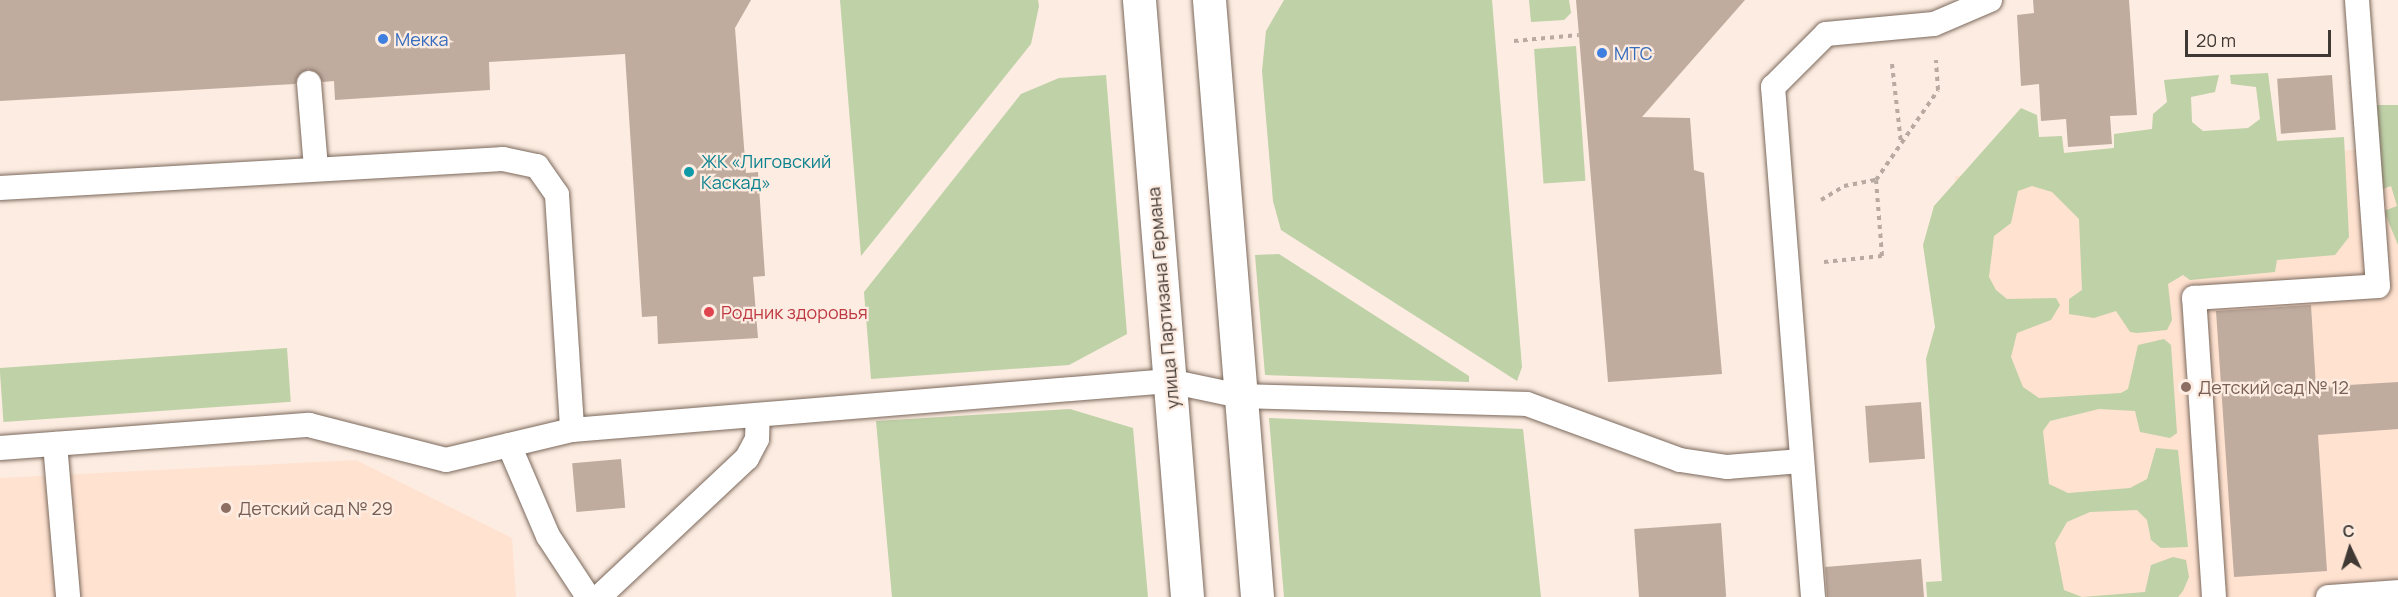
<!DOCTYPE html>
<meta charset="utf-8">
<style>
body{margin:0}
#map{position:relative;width:2398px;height:597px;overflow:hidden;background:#fdece1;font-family:Manrope,sans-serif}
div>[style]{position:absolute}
.built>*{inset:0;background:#ffe2d0}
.green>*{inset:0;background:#bed1a7;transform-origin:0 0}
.building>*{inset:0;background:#c0ac9f;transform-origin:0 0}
.path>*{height:4px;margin-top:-2px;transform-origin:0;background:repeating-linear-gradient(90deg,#b8aaa1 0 4.5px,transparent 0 9px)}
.roads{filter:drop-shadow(0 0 2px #7b695d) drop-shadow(0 0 2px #7b695d)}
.service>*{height:24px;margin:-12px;padding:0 12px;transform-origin:12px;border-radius:12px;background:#fff}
.secondary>*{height:33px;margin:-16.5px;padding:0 16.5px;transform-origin:16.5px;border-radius:16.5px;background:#fff}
.dots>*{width:16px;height:16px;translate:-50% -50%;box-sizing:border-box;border:3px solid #fdece1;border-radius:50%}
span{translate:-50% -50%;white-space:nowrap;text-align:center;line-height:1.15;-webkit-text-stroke:4.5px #fdece1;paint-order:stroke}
.shop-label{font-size:18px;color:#366cbe}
.left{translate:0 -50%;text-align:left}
.culture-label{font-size:18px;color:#0d838f}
.street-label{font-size:18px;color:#403833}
.health-label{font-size:18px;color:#be3a42}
.education-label{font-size:18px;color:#785e54}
.north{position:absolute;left:2320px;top:519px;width:60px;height:60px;-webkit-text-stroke:4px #fdece1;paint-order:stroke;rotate:356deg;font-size:16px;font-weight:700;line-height:24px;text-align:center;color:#403833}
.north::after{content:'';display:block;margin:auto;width:21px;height:27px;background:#403833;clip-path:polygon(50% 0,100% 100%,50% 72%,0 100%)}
.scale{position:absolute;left:2185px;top:30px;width:146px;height:27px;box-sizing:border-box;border:3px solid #403833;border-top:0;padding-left:8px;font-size:18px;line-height:21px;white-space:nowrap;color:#403833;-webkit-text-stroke:4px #fdece1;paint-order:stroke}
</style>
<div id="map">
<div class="built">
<i style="clip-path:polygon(2398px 147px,2398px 597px,1994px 597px,1955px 176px)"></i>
<i style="clip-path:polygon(356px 460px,512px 538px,516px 597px,0 597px,0 478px)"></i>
</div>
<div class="green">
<i style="clip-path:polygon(840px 0,1038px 0,1039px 6px,1031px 44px,861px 256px)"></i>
<i style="clip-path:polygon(1284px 0,1492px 0,1522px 367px,1517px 381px,1281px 230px,1273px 201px,1262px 71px,1266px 31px)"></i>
<i style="clip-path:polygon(1529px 0,1569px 0,1571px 13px,1564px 20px,1531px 22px)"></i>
<i style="left:1576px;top:46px;width:135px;height:42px;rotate:86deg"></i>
<i style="clip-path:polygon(2268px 73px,2277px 141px,2344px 137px,2349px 237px,2335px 255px,2277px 260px,2275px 272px,2190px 280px,2183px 275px,2168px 284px,2172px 320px,2167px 330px,2137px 333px,2130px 332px,2116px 311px,2094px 318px,2069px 314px,2069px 299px,2082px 290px,2079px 219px,2052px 192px,2032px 186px,2018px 191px,2011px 223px,1994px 236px,1989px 277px,1996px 290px,2007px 299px,2056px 298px,2060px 305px,2051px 320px,2017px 333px,2011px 357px,2023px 387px,2039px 398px,2121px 393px,2128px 389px,2138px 345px,2164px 339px,2171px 345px,2177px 433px,2170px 438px,2140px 432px,2135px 411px,2099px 409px,2050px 421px,2043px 431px,2049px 484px,2068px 493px,2130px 488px,2147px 479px,2156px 448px,2178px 450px,2188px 547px,2161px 548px,2151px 540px,2147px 520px,2137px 510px,2090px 512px,2067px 522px,2055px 543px,2064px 590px,2082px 597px,2145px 592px,2151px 565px,2173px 557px,2186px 560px,2189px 577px,2183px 591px,2178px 597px,1927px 597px,1926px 582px,1942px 581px,1926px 359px,1935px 327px,1923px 245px,1934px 206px,2021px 108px,2037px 115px,2039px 137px,2062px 136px,2064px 153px,2114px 148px,2114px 134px,2152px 129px,2153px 114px,2167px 102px,2164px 80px,2219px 75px,2215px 92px,2191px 97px,2192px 122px,2203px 131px,2248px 128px,2260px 119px,2256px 87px,2231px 84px,2230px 75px)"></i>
<i style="clip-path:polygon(1106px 75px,1127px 334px,1069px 365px,871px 379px,864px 292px,1021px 94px,1059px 78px)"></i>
<i style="clip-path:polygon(2375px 105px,2398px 105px,2398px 245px,2384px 211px,2397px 206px,2391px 186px,2377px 191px)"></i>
<i style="clip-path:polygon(1279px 254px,1469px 376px,1469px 382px,1265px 375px,1255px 255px)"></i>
<i style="left:287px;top:348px;width:54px;height:288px;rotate:86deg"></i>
<i style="clip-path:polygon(1070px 409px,1133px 428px,1148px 597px,892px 597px,876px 421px)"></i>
<i style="clip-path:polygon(1269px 418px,1523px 429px,1541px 597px,1284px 597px)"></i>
</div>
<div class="building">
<i style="clip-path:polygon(0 0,751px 0,735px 28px,746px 173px,758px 172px,765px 276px,753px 277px,758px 338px,658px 344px,657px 316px,642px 317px,625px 54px,489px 62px,490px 90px,335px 100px,334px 81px,323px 82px,308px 69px,295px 84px,0 101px)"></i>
<i style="clip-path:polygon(1576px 0,1745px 0,1642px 117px,1690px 118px,1694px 170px,1704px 173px,1722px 374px,1608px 382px)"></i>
<i style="clip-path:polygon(2033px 0,2129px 0,2137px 115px,2110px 116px,2112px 144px,2068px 147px,2066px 119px,2041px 121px,2039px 84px,2021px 86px,2017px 15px,2034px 13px)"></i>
<i style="left:2332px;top:75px;width:55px;height:55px;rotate:86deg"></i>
<i style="clip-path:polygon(2311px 305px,2316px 387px,2398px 382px,2398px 429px,2318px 435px,2327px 571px,2234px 577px,2216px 311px)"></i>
<i style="left:1921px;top:402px;width:57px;height:56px;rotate:86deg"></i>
<i style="left:621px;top:459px;width:49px;height:49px;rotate:85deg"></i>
<i style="left:1721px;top:523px;width:74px;height:87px;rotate:86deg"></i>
<i style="clip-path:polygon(1921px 559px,1924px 597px,1827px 597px,1825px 567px)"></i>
</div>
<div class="path">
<i style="left:1514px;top:41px;width:65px;rotate:-5.3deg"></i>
<i style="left:1892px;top:64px;width:80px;rotate:83.5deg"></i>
<i style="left:1821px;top:200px;width:27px;rotate:-31deg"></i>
<i style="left:1844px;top:186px;width:33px;rotate:-11deg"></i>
<i style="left:1824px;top:262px;width:58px;rotate:-5.9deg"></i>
<i style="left:1882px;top:256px;width:76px;rotate:-94.5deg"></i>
<i style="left:1876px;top:180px;width:109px;rotate:-55.4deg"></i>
<i style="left:1938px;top:90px;width:30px;rotate:-94deg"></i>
</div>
<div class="roads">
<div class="service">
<i style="left:309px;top:83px;width:86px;rotate:85.3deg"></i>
<i style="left:0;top:188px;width:504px;rotate:-3.3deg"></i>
<i style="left:503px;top:159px;width:35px;rotate:12deg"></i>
<i style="left:537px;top:166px;width:35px;rotate:55deg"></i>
<i style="left:557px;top:195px;width:235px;rotate:86.3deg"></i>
<i style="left:572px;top:430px;width:599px;rotate:-4.69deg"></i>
<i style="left:1169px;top:381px;width:74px;rotate:11.8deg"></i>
<i style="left:1241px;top:396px;width:286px;rotate:1.6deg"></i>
<i style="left:1527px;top:404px;width:163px;rotate:20.1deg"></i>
<i style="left:1680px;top:460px;width:48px;rotate:8.5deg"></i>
<i style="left:1727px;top:467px;width:74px;rotate:-4.6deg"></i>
<i style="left:55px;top:444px;width:154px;rotate:85.1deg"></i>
<i style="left:509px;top:445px;width:99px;rotate:66.8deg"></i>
<i style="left:548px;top:536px;width:73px;rotate:56.7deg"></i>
<i style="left:0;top:448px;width:310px;rotate:-4.3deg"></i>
<i style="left:309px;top:425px;width:141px;rotate:14.3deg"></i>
<i style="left:446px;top:460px;width:130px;rotate:-13.4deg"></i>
<i style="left:599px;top:597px;width:203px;rotate:-43.2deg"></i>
<i style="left:747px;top:458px;width:21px;rotate:-62deg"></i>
<i style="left:757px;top:439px;width:23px;rotate:-88deg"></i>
<i style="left:1813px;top:597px;width:512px;rotate:-94.48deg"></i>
<i style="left:1773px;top:87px;width:75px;rotate:-45deg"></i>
<i style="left:1826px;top:34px;width:108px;rotate:-5.3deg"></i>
<i style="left:1934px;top:24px;width:61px;rotate:-23.2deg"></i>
<i style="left:2214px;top:597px;width:300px;rotate:-93.8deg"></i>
<i style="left:2194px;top:298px;width:184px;rotate:-3.7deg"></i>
<i style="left:2378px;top:286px;width:287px;rotate:-94.2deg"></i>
<i style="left:2328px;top:597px;width:70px;rotate:-4.1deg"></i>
</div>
<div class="secondary">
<i style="left:1139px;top:0;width:599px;rotate:85.4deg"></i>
<i style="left:1209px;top:0;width:599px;rotate:85.4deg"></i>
</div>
</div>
<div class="dots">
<i style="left:383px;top:39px;background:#3f7fe0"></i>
<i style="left:1602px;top:53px;background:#3f7fe0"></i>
<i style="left:689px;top:172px;background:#0f9aa8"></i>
<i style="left:709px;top:312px;background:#e0444e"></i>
<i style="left:2186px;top:387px;background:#8d6e63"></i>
<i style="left:226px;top:508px;background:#8d6e63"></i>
</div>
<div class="shop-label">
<span class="left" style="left:395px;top:39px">Мекка</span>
<span class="left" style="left:1614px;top:53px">МТС</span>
</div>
<div class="culture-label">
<span class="left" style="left:701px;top:172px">ЖК «Лиговский<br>Каскад»</span>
</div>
<div class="street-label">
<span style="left:1163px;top:298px;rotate:-95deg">улица Партизана Германа</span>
</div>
<div class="health-label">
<span class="left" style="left:721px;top:312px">Родник здоровья</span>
</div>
<div class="education-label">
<span class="left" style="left:2198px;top:387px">Детский сад № 12</span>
<span class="left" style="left:238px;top:508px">Детский сад № 29</span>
</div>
<div class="north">С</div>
<div class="scale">20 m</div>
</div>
